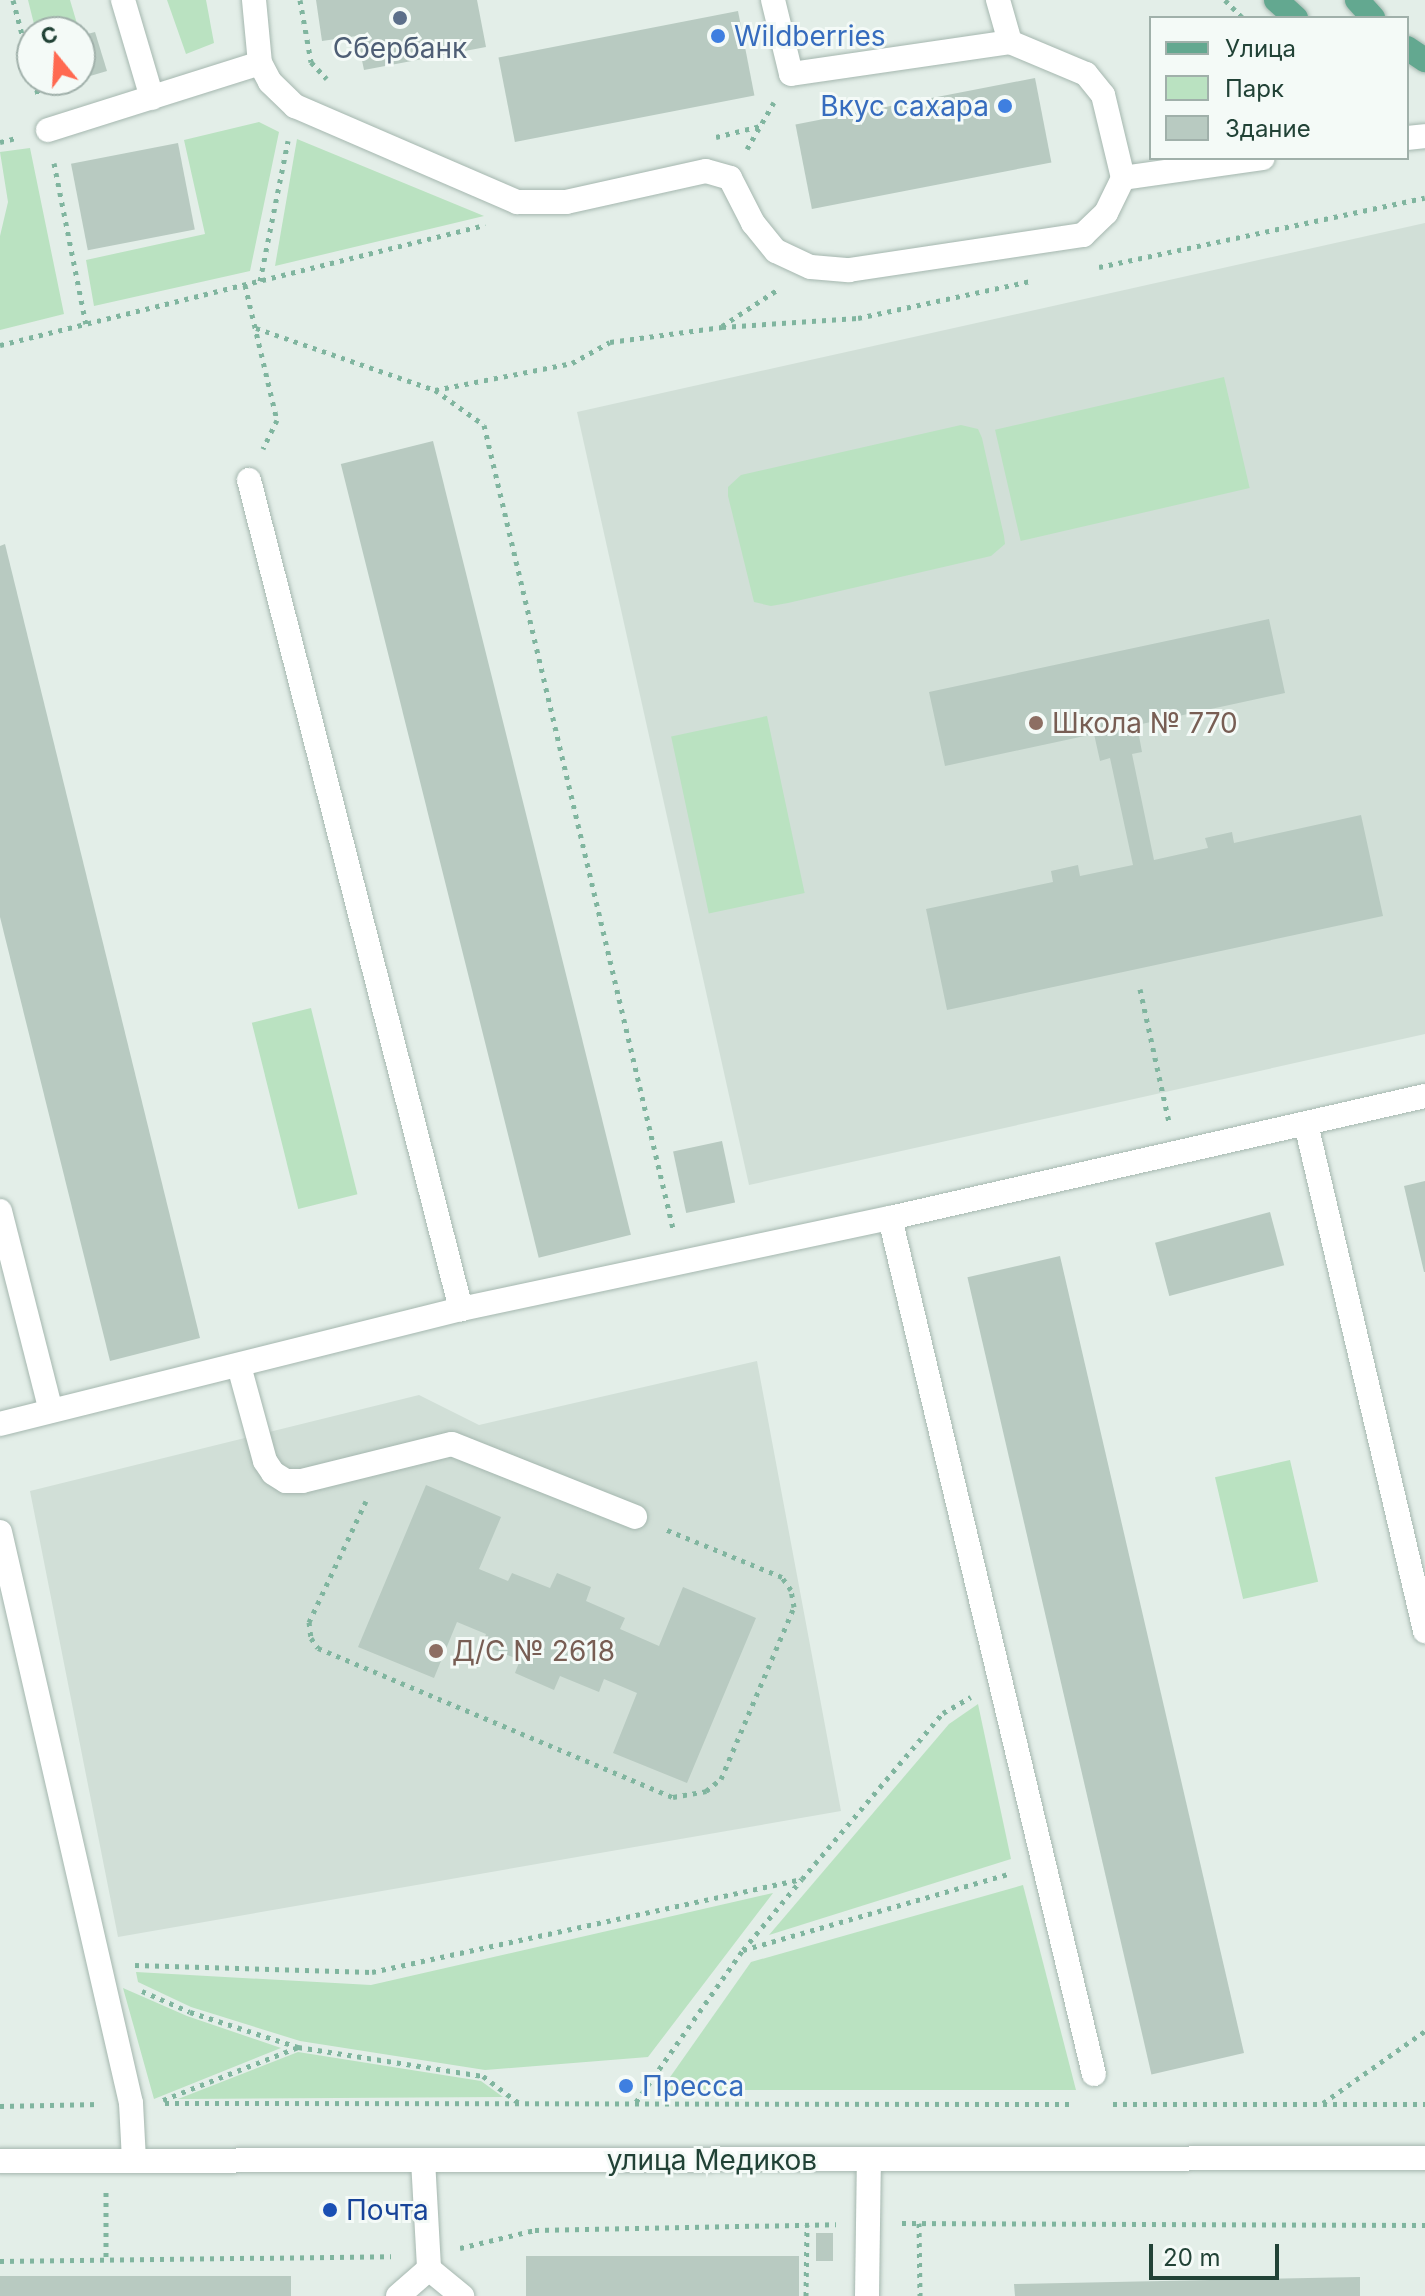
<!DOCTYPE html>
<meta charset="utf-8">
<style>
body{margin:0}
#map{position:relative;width:1425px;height:2296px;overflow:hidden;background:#e3eee8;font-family:Inter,sans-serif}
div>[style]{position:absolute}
.built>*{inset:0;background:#d1dfd7}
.green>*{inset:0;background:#bae2c1;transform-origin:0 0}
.building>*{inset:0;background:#b8cac1;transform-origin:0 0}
.path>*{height:5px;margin-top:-2.5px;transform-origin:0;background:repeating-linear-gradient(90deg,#80b59f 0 4px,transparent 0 10px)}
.roads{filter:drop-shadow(0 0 2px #a5b7af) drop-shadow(0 0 2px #a5b7af)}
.minor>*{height:24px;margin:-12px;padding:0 12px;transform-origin:12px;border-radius:12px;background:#fff}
.major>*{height:24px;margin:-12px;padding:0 12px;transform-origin:12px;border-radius:12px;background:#63a890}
.dots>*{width:22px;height:22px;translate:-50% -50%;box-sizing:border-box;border:4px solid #f4faf7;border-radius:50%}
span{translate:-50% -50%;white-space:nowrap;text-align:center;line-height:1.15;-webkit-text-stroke:6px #f4faf7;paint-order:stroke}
.shop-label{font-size:28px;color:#366cbe}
.left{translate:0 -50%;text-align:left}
.right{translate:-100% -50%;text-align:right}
.service-label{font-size:28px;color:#4e5e75}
.education-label{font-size:28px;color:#785e54}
.street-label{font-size:28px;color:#214236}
.transit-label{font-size:28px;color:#164399}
.legend{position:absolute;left:1149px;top:16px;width:260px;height:144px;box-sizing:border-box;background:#f4faf7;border:2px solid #a0b0aa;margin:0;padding:10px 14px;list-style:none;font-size:24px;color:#214236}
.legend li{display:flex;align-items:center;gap:16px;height:40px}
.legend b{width:40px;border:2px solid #a0b0aa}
.north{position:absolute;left:16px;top:16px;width:80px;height:80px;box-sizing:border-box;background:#f4faf7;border:2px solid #a0b0aa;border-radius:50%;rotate:342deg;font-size:22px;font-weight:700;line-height:32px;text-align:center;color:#214236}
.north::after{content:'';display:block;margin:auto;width:28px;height:36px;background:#ff6951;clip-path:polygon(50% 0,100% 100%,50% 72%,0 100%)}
.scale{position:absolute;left:1149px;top:2244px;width:130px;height:36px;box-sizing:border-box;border:4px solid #214236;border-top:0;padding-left:10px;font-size:24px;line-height:28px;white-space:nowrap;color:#214236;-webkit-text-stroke:6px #f4faf7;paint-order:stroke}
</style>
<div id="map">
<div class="built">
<i style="clip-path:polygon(1425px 223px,1425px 1034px,749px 1185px,577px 412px)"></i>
<i style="clip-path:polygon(757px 1361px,841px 1811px,118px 1937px,30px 1491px,419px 1395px,479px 1425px)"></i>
</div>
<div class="green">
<i style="clip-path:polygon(28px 0,70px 0,78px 27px,62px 32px,36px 32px)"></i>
<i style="clip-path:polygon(167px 0,206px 0,214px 43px,186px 54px)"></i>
<i style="clip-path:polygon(259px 122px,279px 132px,250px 271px,94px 306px,86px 260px,205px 234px,184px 140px)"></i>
<i style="clip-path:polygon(297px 139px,484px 216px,275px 266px)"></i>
<i style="clip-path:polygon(30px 148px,64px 314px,0 330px,0 236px,8px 202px,0 152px)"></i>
<i style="left:1224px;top:377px;width:114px;height:235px;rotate:77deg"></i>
<i style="clip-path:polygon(961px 425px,978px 429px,982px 438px,1004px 536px,1005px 544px,991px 556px,788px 603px,771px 606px,754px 602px,728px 496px,728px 487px,741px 475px)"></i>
<i style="left:767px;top:716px;width:181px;height:98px;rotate:78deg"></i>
<i style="left:311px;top:1008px;width:192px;height:61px;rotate:76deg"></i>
<i style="left:1290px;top:1460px;width:125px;height:77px;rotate:77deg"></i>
<i style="clip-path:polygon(978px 1704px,1011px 1859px,769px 1935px,949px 1724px)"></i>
<i style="clip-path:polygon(1023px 1885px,1076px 2090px,661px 2090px,751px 1962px)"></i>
<i style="clip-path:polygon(773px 1893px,648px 2057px,485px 2070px,300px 2041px,191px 2007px,138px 1982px,136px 1972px,371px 1985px)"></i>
<i style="clip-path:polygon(123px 1988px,187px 2016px,281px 2048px,154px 2099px)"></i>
<i style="clip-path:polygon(298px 2052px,481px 2081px,503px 2097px,178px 2099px)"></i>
</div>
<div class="building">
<i style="clip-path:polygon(316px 0,477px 0,486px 47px,364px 70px,357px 36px,322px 41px)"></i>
<i style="left:738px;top:11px;width:86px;height:244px;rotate:79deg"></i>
<i style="clip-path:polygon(95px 32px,107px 71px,80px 79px,80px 36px)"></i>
<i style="left:1035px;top:78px;width:86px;height:244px;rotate:79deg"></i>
<i style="left:178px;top:143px;width:88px;height:109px;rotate:79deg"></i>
<i style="left:433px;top:441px;width:818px;height:95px;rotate:76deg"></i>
<i style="clip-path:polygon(5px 544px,200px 1338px,110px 1361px,0 917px,0 546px)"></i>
<i style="clip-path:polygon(1269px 619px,1285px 693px,1137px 725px,1142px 752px,1132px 754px,1154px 860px,1208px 848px,1205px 838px,1232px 832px,1234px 843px,1361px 815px,1383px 916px,947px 1010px,926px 909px,1053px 882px,1051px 871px,1078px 865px,1080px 876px,1133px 865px,1110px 758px,1100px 761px,1094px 734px,945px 766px,929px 692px)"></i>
<i style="left:722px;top:1141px;width:63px;height:50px;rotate:78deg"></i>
<i style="clip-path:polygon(1425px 1181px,1425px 1272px,1424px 1272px,1404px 1186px)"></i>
<i style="left:1270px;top:1212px;width:55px;height:119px;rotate:75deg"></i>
<i style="left:1060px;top:1256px;width:818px;height:95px;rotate:77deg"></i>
<i style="clip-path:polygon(426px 1485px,501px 1517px,479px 1569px,508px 1581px,512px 1573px,550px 1588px,557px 1573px,591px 1587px,586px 1601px,625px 1618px,620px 1629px,659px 1646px,683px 1587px,756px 1618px,687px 1783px,613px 1753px,637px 1693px,604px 1679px,599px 1692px,560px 1676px,554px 1690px,515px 1673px,520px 1660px,482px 1645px,486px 1634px,457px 1622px,434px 1678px,358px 1647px)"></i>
<i style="left:816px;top:2233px;width:17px;height:28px"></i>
<i style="left:526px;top:2256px;width:273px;height:40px"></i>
<i style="left:291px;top:2276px;width:20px;height:291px;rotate:90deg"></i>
<i style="clip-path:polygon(1360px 2277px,1360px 2296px,1015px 2296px,1014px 2284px)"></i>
</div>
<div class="path">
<i style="left:13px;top:0;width:74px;rotate:75.2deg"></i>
<i style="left:300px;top:0;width:63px;rotate:79.9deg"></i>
<i style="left:311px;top:62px;width:23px;rotate:47deg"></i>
<i style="left:1225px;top:0;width:25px;rotate:45deg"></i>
<i style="left:34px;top:80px;width:19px;rotate:74deg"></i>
<i style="left:716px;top:137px;width:45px;rotate:-14deg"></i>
<i style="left:0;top:142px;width:16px;rotate:-14deg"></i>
<i style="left:747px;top:149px;width:54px;rotate:-60.1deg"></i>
<i style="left:54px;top:163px;width:164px;rotate:78.8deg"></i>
<i style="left:1099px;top:267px;width:333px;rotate:-12deg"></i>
<i style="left:260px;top:281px;width:143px;rotate:-78.7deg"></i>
<i style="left:245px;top:285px;width:139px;rotate:76.7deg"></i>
<i style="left:277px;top:420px;width:32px;rotate:116deg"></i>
<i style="left:722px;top:326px;width:66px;rotate:-33.2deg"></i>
<i style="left:256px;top:328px;width:189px;rotate:19.1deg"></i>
<i style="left:435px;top:390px;width:140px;rotate:-11.1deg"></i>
<i style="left:572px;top:363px;width:43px;rotate:-28.9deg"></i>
<i style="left:610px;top:342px;width:113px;rotate:-7.6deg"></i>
<i style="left:722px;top:327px;width:136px;rotate:-3.8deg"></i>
<i style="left:858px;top:318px;width:177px;rotate:-12.1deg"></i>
<i style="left:0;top:345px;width:500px;rotate:-13.9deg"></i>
<i style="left:435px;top:390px;width:60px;rotate:35.5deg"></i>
<i style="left:484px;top:425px;width:825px;rotate:76.76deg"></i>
<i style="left:1140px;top:989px;width:136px;rotate:77.7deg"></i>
<i style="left:366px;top:1501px;width:134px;rotate:115.2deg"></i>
<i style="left:309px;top:1622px;width:16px;rotate:83deg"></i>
<i style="left:311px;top:1638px;width:12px;rotate:55deg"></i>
<i style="left:318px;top:1648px;width:385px;rotate:22.8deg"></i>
<i style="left:673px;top:1797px;width:34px;rotate:-10deg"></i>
<i style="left:706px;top:1791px;width:19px;rotate:-39deg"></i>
<i style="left:721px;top:1779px;width:187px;rotate:-67deg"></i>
<i style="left:794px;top:1607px;width:17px;rotate:-100deg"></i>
<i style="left:791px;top:1590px;width:16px;rotate:-125deg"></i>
<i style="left:782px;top:1577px;width:126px;rotate:-157.7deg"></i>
<i style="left:743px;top:1950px;width:279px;rotate:-16deg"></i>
<i style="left:135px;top:1965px;width:237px;rotate:1.7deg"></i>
<i style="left:372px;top:1972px;width:440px;rotate:-12.2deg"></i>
<i style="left:802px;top:1879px;width:218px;rotate:-49.7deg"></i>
<i style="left:943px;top:1713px;width:32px;rotate:-30deg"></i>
<i style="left:142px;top:1991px;width:52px;rotate:23.6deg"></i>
<i style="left:190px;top:2012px;width:114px;rotate:18deg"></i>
<i style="left:298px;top:2047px;width:187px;rotate:8.9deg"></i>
<i style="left:483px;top:2076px;width:45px;rotate:36.9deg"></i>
<i style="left:163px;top:2100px;width:145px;rotate:-21.4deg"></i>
<i style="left:636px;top:2102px;width:186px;rotate:-54.9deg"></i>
<i style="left:743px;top:1950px;width:92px;rotate:-50.3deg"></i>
<i style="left:165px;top:2103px;width:910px;rotate:0.06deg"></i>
<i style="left:1323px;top:2103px;width:125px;rotate:-35.2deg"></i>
<i style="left:1113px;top:2104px;width:312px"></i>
<i style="left:0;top:2106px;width:99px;rotate:-1.2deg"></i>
<i style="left:106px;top:2192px;width:67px;rotate:90deg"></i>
<i style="left:902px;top:2223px;width:523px;rotate:0.22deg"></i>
<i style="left:919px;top:2223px;width:73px;rotate:89.2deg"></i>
<i style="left:460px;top:2248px;width:77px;rotate:-13.5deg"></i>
<i style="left:535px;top:2230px;width:301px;rotate:-1.1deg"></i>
<i style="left:0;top:2261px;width:391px;rotate:-0.7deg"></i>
<i style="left:806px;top:2296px;width:71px;rotate:-89.2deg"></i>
</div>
<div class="roads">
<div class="minor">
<i style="left:123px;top:0;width:102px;rotate:73.5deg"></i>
<i style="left:254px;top:0;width:63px;rotate:84.6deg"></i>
<i style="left:260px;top:63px;width:21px;rotate:62deg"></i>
<i style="left:270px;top:82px;width:35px;rotate:44deg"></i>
<i style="left:295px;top:106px;width:242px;rotate:23.4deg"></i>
<i style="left:517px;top:202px;width:49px"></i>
<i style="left:566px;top:202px;width:143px;rotate:-12.5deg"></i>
<i style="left:706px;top:171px;width:25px;rotate:16deg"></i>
<i style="left:730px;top:178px;width:51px;rotate:62.9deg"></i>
<i style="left:753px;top:223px;width:36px;rotate:51deg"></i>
<i style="left:776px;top:251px;width:38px;rotate:25deg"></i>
<i style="left:811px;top:267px;width:38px;rotate:5deg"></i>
<i style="left:849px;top:270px;width:237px;rotate:-8.5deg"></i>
<i style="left:1083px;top:235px;width:32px;rotate:-44deg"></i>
<i style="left:1106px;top:213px;width:39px;rotate:-64deg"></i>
<i style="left:1123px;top:178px;width:85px;rotate:-103.5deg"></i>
<i style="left:1103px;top:95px;width:27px;rotate:-129deg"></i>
<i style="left:1086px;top:74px;width:82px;rotate:-157.2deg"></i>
<i style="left:1010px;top:42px;width:44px;rotate:-105.9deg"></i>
<i style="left:773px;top:0;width:76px;rotate:76.3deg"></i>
<i style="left:791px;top:74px;width:221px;rotate:-8.3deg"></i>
<i style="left:48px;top:130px;width:222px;rotate:-17.5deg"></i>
<i style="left:1407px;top:138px;width:18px;rotate:-6deg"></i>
<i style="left:1123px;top:178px;width:141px;rotate:-8.1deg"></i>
<i style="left:249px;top:480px;width:856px;rotate:75.66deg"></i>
<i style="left:1306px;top:1124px;width:521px;rotate:76.79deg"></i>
<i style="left:0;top:1211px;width:206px;rotate:75.7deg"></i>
<i style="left:890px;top:1218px;width:880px;rotate:76.6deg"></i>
<i style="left:239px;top:1366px;width:98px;rotate:74.7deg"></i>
<i style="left:265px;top:1461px;width:14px;rotate:56deg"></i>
<i style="left:273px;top:1473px;width:15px;rotate:32deg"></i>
<i style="left:286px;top:1481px;width:16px"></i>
<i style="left:302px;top:1481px;width:154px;rotate:-13.9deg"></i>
<i style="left:452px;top:1444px;width:197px;rotate:21.7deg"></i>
<i style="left:0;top:1424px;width:475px;rotate:-14deg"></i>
<i style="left:461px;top:1309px;width:439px;rotate:-12deg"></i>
<i style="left:890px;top:1218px;width:549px;rotate:-12.85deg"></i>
<i style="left:0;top:1532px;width:586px;rotate:77.08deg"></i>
<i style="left:131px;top:2103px;width:58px;rotate:87deg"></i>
<i style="left:423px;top:2160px;width:109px;rotate:86.8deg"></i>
<i style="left:429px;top:2269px;width:43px;rotate:39.3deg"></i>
<i style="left:0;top:2161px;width:1425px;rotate:-0.12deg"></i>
<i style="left:398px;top:2296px;width:41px;rotate:-41.1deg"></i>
<i style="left:867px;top:2296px;width:136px;rotate:-89.2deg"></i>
</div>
<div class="major">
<i style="left:1276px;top:0;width:27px;rotate:42deg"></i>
<i style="left:1357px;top:0;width:24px;rotate:48deg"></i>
<i style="left:1407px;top:48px;width:22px;rotate:34deg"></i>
</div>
</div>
<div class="dots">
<i style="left:400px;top:18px;background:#5c6f8a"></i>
<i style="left:718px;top:36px;background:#3f7fe0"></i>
<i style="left:1005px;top:106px;background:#3f7fe0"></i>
<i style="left:1036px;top:723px;background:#8d6e63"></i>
<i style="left:436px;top:1651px;background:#8d6e63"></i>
<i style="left:626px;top:2086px;background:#3f7fe0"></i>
<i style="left:330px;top:2210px;background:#1a4fb4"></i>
</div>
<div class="shop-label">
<span class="left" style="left:734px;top:36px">Wildberries</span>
<span class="right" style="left:989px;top:106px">Вкус сахара</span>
<span class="left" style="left:642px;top:2086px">Пресса</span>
</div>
<div class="service-label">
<span style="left:400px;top:48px">Сбербанк</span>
</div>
<div class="education-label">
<span class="left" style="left:1052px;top:723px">Школа № 770</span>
<span class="left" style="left:452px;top:1651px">Д/C № 2618</span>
</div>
<div class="street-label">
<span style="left:712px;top:2160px">улица Медиков</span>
</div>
<div class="transit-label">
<span class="left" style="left:346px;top:2210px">Почта</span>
</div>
<ul class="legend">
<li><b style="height:10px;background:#63a890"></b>Улица</li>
<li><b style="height:22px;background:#bae2c1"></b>Парк</li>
<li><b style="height:22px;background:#b8cac1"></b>Здание</li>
</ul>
<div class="north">С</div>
<div class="scale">20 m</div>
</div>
